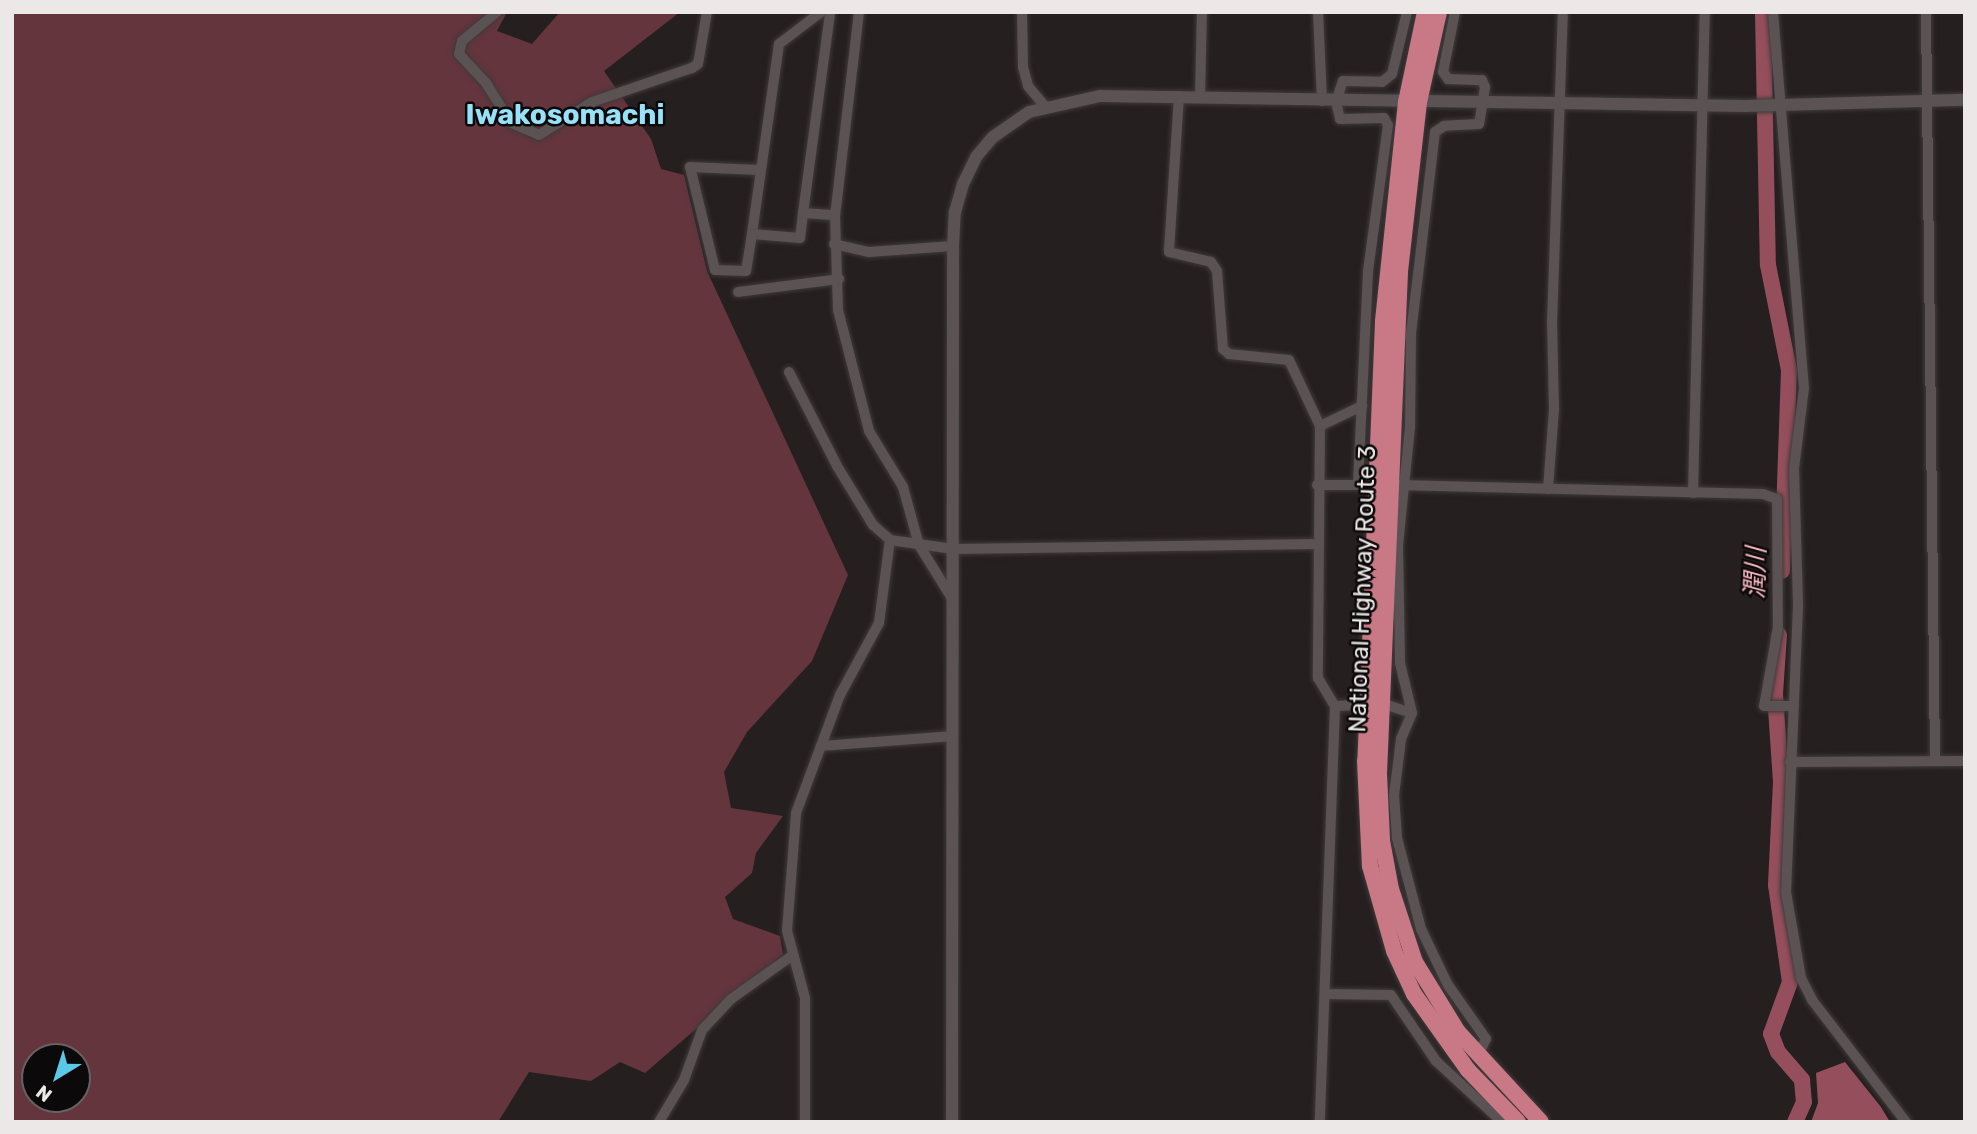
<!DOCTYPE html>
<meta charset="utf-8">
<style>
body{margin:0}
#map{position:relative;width:1977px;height:1134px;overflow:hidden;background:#261f20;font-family:Rubik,"Noto Sans JP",sans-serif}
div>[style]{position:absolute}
.green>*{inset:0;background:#65353e}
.water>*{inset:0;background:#954f5c}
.river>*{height:16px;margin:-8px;padding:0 8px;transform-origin:8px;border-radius:8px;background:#954f5c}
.roads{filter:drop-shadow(0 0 2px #3f3a3a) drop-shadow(0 0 2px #3f3a3a)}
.minor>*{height:10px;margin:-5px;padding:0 5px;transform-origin:5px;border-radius:5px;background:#5a5253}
.tertiary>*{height:12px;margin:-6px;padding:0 6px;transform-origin:6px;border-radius:6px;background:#5a5253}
.trunk>*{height:16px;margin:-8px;padding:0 8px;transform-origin:8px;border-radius:8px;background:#c97886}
span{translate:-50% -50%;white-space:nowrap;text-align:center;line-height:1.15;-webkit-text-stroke:5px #0c090a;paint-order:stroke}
.street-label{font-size:24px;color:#ece8e8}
.water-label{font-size:26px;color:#f7b7c1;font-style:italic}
.quarter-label{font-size:28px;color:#97e2f9;font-weight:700}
.frame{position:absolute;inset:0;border:14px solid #ece8e8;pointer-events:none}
.north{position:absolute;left:21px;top:1043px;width:70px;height:70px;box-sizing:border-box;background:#0c090a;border:2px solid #666263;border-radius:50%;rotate:218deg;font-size:19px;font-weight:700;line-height:28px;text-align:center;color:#ece8e8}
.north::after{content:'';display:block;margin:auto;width:24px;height:32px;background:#5ac8e6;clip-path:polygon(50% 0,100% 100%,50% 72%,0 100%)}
</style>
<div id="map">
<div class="green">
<i style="clip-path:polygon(evenodd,12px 12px,507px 12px,497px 31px,532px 44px,560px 12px,680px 12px,604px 71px,651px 139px,661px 169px,684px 175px,707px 271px,848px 575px,812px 661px,747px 732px,724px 772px,731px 808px,783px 816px,756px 853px,752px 873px,725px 897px,733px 919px,780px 936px,783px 954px,645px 1073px,620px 1062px,591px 1081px,529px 1072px,498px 1122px,12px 1122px,12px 12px,35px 1057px,77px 1057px,77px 1099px,35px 1099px,35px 1057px)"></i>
</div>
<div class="water">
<i style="clip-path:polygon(1845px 1062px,1881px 1107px,1890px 1122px,1811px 1122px,1818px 1103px,1816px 1073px)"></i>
</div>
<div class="river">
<i style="left:1763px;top:12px;width:253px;rotate:88.9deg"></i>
<i style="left:1768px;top:265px;width:107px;rotate:78.7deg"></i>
<i style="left:1789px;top:370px;width:201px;rotate:92deg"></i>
<i style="left:1779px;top:635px;width:59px;rotate:93.9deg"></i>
<i style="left:1775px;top:694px;width:88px;rotate:86.1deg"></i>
<i style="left:1781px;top:782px;width:103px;rotate:92.8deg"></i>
<i style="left:1776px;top:885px;width:98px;rotate:81.8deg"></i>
<i style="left:1790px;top:982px;width:55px;rotate:110.1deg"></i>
<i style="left:1771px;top:1034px;width:19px;rotate:69deg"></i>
<i style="left:1778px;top:1052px;width:37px;rotate:49deg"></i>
<i style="left:1802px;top:1080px;width:22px;rotate:85deg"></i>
<i style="left:1804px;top:1102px;width:22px;rotate:114deg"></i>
</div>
<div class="roads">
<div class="minor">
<i style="left:497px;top:12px;width:45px;rotate:140.4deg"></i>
<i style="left:462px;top:41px;width:13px;rotate:103deg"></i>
<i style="left:459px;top:54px;width:40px;rotate:47deg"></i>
<i style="left:486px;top:83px;width:47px;rotate:58deg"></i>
<i style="left:511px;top:123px;width:30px;rotate:23deg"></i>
<i style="left:539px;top:135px;width:62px;rotate:-31.9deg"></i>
<i style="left:592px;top:102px;width:106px;rotate:-18.8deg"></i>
<i style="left:692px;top:68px;width:7px;rotate:-34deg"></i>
<i style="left:698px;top:64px;width:53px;rotate:-80.2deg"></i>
<i style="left:821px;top:12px;width:53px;rotate:142.7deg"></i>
<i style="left:779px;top:44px;width:192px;rotate:98.1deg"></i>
<i style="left:752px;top:234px;width:48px;rotate:4.8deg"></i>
<i style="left:800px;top:238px;width:25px;rotate:-83deg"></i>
<i style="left:803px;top:213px;width:32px;rotate:4deg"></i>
<i style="left:859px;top:12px;width:204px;rotate:96.7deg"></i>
<i style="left:835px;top:215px;width:95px;rotate:88.2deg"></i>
<i style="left:838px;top:310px;width:125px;rotate:75.6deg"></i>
<i style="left:869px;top:431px;width:66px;rotate:58.7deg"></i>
<i style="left:903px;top:487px;width:60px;rotate:74.6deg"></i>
<i style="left:919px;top:545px;width:65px;rotate:58.3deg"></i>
<i style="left:1022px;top:12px;width:55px;rotate:89deg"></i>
<i style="left:1023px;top:67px;width:20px;rotate:75deg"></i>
<i style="left:1028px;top:86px;width:26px;rotate:50deg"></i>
<i style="left:1318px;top:12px;width:89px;rotate:87.4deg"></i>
<i style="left:1455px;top:12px;width:61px;rotate:101.3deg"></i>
<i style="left:1443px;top:72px;width:9px;rotate:54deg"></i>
<i style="left:1448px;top:79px;width:34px;rotate:2deg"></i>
<i style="left:1482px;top:80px;width:8px;rotate:67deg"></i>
<i style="left:1485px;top:87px;width:37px;rotate:99deg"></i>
<i style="left:1479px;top:124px;width:35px;rotate:177deg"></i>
<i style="left:1444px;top:126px;width:11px;rotate:146deg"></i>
<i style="left:1435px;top:132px;width:203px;rotate:96.8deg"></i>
<i style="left:1411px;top:334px;width:93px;rotate:90.6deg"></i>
<i style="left:1410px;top:427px;width:120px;rotate:95.8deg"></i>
<i style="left:1398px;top:546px;width:117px;rotate:89deg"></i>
<i style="left:1400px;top:663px;width:51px;rotate:76.5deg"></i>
<i style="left:1412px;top:713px;width:28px;rotate:113deg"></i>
<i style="left:1401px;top:739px;width:56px;rotate:97.1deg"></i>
<i style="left:1394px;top:795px;width:43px;rotate:86deg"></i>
<i style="left:1397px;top:838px;width:94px;rotate:75.2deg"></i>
<i style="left:1421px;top:929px;width:62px;rotate:64.3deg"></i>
<i style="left:1448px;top:985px;width:66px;rotate:54.9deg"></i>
<i style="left:1486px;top:1039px;width:18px;rotate:117deg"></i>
<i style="left:1773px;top:12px;width:377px;rotate:85.3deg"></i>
<i style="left:1804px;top:388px;width:81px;rotate:97.1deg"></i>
<i style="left:1794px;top:468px;width:138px;rotate:88.3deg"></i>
<i style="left:1798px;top:606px;width:286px;rotate:92.4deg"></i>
<i style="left:1786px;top:892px;width:87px;rotate:80.1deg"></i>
<i style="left:1801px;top:978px;width:25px;rotate:63deg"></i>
<i style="left:1812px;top:1000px;width:154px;rotate:52.4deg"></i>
<i style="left:1926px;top:12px;width:749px;rotate:89.31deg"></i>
<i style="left:1179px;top:96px;width:156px;rotate:93.7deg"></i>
<i style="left:1169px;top:252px;width:43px;rotate:13.4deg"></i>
<i style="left:1211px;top:262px;width:11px;rotate:56deg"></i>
<i style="left:1217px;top:271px;width:78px;rotate:85.6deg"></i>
<i style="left:1223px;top:349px;width:8px;rotate:40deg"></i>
<i style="left:1229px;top:354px;width:60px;rotate:5.7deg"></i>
<i style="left:1289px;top:360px;width:73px;rotate:64.8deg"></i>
<i style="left:1320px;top:426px;width:252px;rotate:90.5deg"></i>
<i style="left:1318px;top:678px;width:33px;rotate:59deg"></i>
<i style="left:1335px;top:706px;width:416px;rotate:92.1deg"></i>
<i style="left:1200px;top:97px;width:85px;rotate:-88.7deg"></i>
<i style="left:803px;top:213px;width:203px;rotate:-82.3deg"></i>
<i style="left:752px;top:234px;width:37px;rotate:99deg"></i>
<i style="left:746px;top:271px;width:31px;rotate:-178deg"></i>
<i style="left:715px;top:270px;width:106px;rotate:-103.6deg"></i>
<i style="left:690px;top:167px;width:69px;rotate:2.5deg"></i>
<i style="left:834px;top:244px;width:36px;rotate:13deg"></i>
<i style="left:869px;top:252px;width:84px;rotate:-4.1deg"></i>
<i style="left:738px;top:292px;width:102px;rotate:-7.3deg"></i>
<i style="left:789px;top:372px;width:106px;rotate:62.9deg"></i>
<i style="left:837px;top:466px;width:69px;rotate:58.6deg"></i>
<i style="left:873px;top:525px;width:23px;rotate:41deg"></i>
<i style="left:1320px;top:426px;width:47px;rotate:-25.5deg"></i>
<i style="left:1358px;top:484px;width:213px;rotate:-87.3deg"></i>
<i style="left:1368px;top:271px;width:147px;rotate:-82.2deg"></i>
<i style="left:1388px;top:125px;width:8px;rotate:-120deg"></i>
<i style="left:1384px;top:118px;width:44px;rotate:178.7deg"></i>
<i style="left:1340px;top:119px;width:17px;rotate:-103deg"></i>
<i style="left:1336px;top:102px;width:22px;rotate:-72deg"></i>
<i style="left:1343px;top:81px;width:39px;rotate:1deg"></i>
<i style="left:1382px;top:82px;width:13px;rotate:-39deg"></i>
<i style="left:1392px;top:74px;width:64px;rotate:-76.4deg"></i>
<i style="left:1317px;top:485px;width:63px"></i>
<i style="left:1398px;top:485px;width:365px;rotate:1.4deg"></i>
<i style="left:1763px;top:494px;width:15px;rotate:20deg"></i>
<i style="left:1777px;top:499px;width:128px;rotate:89.6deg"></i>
<i style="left:1778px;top:627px;width:80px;rotate:100deg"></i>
<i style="left:1764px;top:706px;width:30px"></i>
<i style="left:1548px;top:489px;width:80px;rotate:-85.7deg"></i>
<i style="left:1554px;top:409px;width:86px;rotate:-91.3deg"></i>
<i style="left:1552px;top:323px;width:311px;rotate:-88deg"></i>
<i style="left:1693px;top:493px;width:481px;rotate:-88.6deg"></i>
<i style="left:1335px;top:706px;width:49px;rotate:-2.3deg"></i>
<i style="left:1384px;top:704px;width:29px;rotate:18deg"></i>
<i style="left:821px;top:746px;width:132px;rotate:-4.3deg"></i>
<i style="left:1790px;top:762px;width:175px;rotate:-0.3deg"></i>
<i style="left:1326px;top:994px;width:65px;rotate:0.9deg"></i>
<i style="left:1391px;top:995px;width:80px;rotate:55.7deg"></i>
<i style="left:1436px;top:1061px;width:90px;rotate:42.7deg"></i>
<i style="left:659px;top:1122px;width:49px;rotate:-59.2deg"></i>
<i style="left:684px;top:1080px;width:53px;rotate:-70.2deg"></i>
<i style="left:702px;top:1030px;width:42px;rotate:-46.9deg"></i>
<i style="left:731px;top:999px;width:72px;rotate:-35.4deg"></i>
<i style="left:805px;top:1122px;width:124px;rotate:-90deg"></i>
<i style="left:805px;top:998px;width:69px;rotate:-105deg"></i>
<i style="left:787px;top:931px;width:118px;rotate:-85.6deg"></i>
<i style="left:796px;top:813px;width:126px;rotate:-69.6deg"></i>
<i style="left:840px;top:695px;width:82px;rotate:-61.6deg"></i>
<i style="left:879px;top:623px;width:84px;rotate:-82.5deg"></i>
<i style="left:890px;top:540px;width:64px;rotate:8.1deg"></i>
<i style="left:953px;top:549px;width:366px;rotate:-0.8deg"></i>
</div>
<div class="tertiary">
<i style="left:952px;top:1122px;width:876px;rotate:-89.93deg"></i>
<i style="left:953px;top:246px;width:34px;rotate:-87deg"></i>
<i style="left:955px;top:212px;width:29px;rotate:-74deg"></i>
<i style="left:963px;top:184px;width:30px;rotate:-64deg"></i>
<i style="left:976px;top:157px;width:26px;rotate:-50deg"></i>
<i style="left:993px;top:137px;width:44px;rotate:-34.8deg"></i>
<i style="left:1029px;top:112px;width:73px;rotate:-12.7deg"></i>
<i style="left:1100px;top:96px;width:645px;rotate:0.89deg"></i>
<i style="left:1745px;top:106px;width:220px;rotate:-1.6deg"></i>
</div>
<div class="trunk">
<i style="left:1425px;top:12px;width:92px;rotate:101.9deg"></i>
<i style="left:1406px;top:102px;width:221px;rotate:96deg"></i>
<i style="left:1383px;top:322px;width:439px;rotate:92.3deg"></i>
<i style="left:1365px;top:761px;width:105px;rotate:87.3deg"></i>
<i style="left:1370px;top:866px;width:88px;rotate:74.2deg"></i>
<i style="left:1394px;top:951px;width:47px;rotate:65.1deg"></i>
<i style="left:1414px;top:994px;width:93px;rotate:54.6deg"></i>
<i style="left:1468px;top:1070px;width:72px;rotate:46.1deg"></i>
<i style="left:1439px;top:12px;width:92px;rotate:102.5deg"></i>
<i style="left:1419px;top:102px;width:171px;rotate:96.4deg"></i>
<i style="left:1400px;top:272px;width:502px;rotate:92.4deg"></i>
<i style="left:1379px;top:774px;width:67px;rotate:87.4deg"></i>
<i style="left:1382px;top:841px;width:49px;rotate:79.4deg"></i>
<i style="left:1391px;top:889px;width:77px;rotate:71.8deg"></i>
<i style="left:1415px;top:962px;width:82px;rotate:58.4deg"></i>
<i style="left:1458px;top:1032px;width:122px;rotate:47.3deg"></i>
</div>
</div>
<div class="street-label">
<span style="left:1363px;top:589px;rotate:-88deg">National Highway Route 3</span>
</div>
<div class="water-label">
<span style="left:1756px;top:573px;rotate:-88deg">潤川</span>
</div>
<div class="quarter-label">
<span style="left:565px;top:115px">Iwakosomachi</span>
</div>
<div class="frame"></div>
<div class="north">N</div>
</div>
